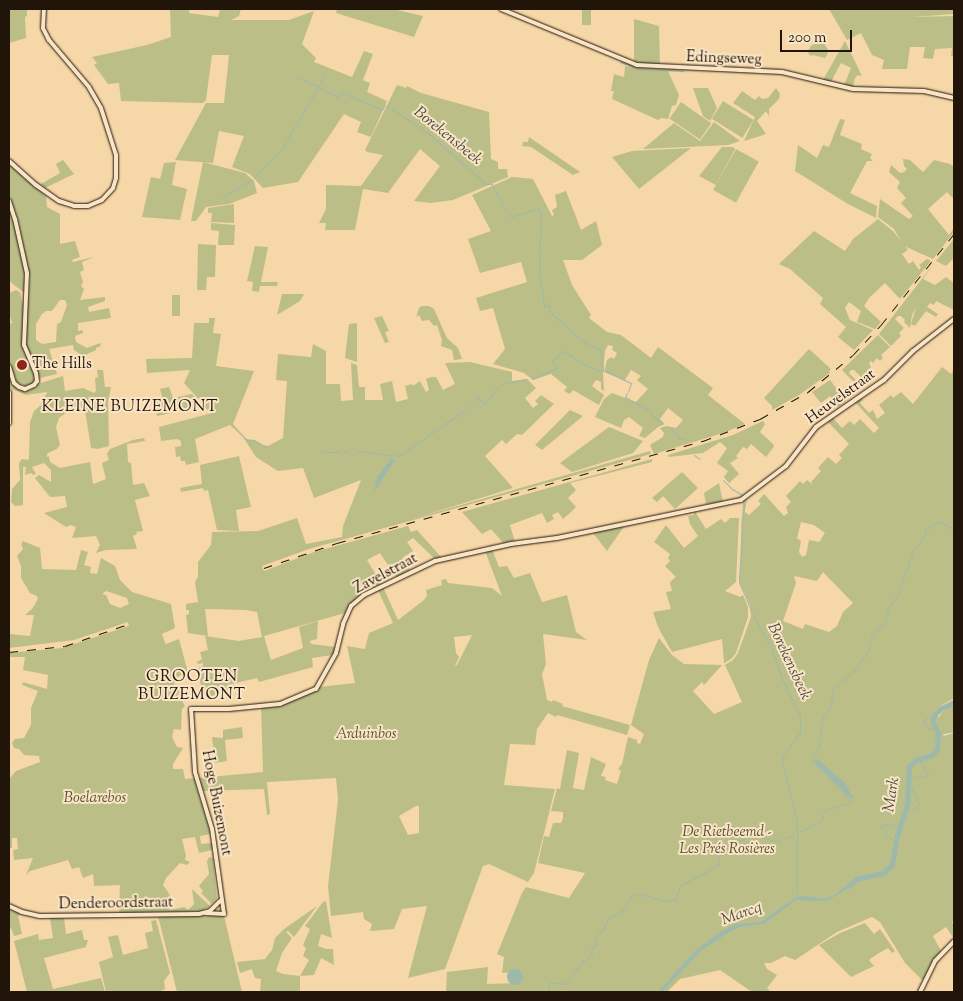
<!DOCTYPE html>
<meta charset="utf-8">
<style>
body{margin:0}
#map{position:relative;width:963px;height:1001px;overflow:hidden;background:#f6d7a8;font-family:"Sorts Mill Goudy",serif}
div>[style]{position:absolute}
.green>*{inset:0;background:#bcbe88;transform-origin:0 0}
.water>*{inset:0;background:#9db9ac}
.round{border-radius:50%}
.stream>*{height:1px;margin:-0.5px;padding:0 0.5px;transform-origin:0.5px;border-radius:0.5px;background:#9db9ac}
.river>*{height:4.5px;margin:-2.25px;padding:0 2.25px;transform-origin:2.25px;border-radius:2.25px;background:#9db9ac}
.roads{filter:drop-shadow(0 0 1px #211409) drop-shadow(0 0 1px #211409)}
.secondary>*{height:4px;margin:-2px;padding:0 2px;transform-origin:2px;border-radius:2px;background:#f9e5c6}
.rail>*{height:1px;margin-top:-0.5px;transform-origin:0;background:repeating-linear-gradient(90deg,#211409 0 9px,transparent 0 18px)}
.dots>*{width:14px;height:14px;translate:-50% -50%;box-sizing:border-box;border:2px solid #f9e5c6;border-radius:50%}
span{translate:-50% -50%;white-space:nowrap;text-align:center;line-height:1.15;-webkit-text-stroke:4px #f9e5c6;paint-order:stroke}
.street-label{font-size:15px;color:#211409}
.poi-label{font-size:15px;color:#211409}
.left{translate:0 -50%;text-align:left}
.park-label{font-size:15px;color:#575035;font-style:italic}
.water-label{font-size:16px;color:#4c4e42;font-style:italic}
.neighbourhood-label{font-size:16px;color:#211409;letter-spacing:1px}
.frame{position:absolute;inset:0;border:10px solid #211409;pointer-events:none}
.scale{position:absolute;left:780px;top:30px;width:72px;height:22px;box-sizing:border-box;border:2px solid #211409;border-top:0;padding-left:6px;font-size:15px;line-height:18px;white-space:nowrap;color:#211409;-webkit-text-stroke:4px #f9e5c6;paint-order:stroke}
</style>
<div id="map">
<div class="green">
<i style="clip-path:polygon(9px 9px,27px 9px,27px 16px,25px 17px,26px 38px,9px 43px)"></i>
<i style="clip-path:polygon(170px 9px,189px 9px,189px 13px,218px 17px,220px 9px,241px 9px,239px 16px,231px 20px,289px 20px,314px 11px,302px 44px,316px 58px,314px 62px,352px 77px,364px 51px,373px 54px,363px 80px,370px 83px,367px 92px,387px 101px,371px 137px,357px 132px,361px 122px,344px 114px,298px 182px,263px 188px,250px 174px,232px 167px,244px 136px,219px 131px,213px 163px,175px 160px,206px 103px,224px 103px,229px 55px,212px 55px,206px 100px,203px 103px,121px 101px,119px 83px,108px 84px,94px 65px,97px 63px,92px 57px,147px 45px,171px 37px)"></i>
<i style="clip-path:polygon(337px 9px,393px 9px,423px 16px,414px 37px,336px 13px)"></i>
<i style="clip-path:polygon(562px 9px,591px 9px,591px 25px,582px 25px,582px 9px)"></i>
<i style="clip-path:polygon(829px 9px,954px 9px,954px 14px,912px 17px,954px 16px,954px 57px,951px 56px,952px 48px,935px 49px,933px 59px,923px 58px,925px 47px,910px 47px,907px 69px,882px 69px,884px 60px,872px 55px,861px 33px,847px 40px)"></i>
<i style="clip-path:polygon(634px 19px,659px 26px,660px 66px,634px 62px)"></i>
<i style="clip-path:polygon(822px 40px,829px 51px,825px 58px,813px 55px,811px 56px,807px 52px,811px 46px)"></i>
<i style="clip-path:polygon(845px 41px,862px 76px,858px 75px,855px 78px,853px 87px,844px 85px,851px 68px,841px 63px,831px 82px,823px 80px)"></i>
<i style="clip-path:polygon(619px 60px,645px 68px,689px 70px,668px 71px,679px 95px,676px 105px,672px 106px,668px 119px,661px 118px,658px 120px,612px 99px,614px 91px,611px 91px,614px 74px,624px 77px,625px 66px,632px 68px)"></i>
<i style="clip-path:polygon(397px 85px,406px 88px,407px 86px,421px 93px,489px 112px,491px 159px,498px 162px,498px 169px,507px 169px,508px 177px,453px 200px,431px 203px,414px 201px,440px 166px,420px 149px,388px 193px,363px 189px,355px 230px,325px 230px,326px 223px,319px 223px,326px 209px,326px 185px,361px 186px,383px 155px,367px 152px,365px 150px)"></i>
<i style="clip-path:polygon(693px 88px,708px 88px,717px 108px,710px 121px,703px 116px)"></i>
<i style="clip-path:polygon(776px 88px,780px 94px,779px 99px,769px 109px,769px 116px,766px 111px,757px 121px,766px 134px,744px 141px,755px 117px,733px 103px,742px 91px,755px 100px,759px 96px,762px 99px,768px 98px)"></i>
<i style="left:723px;top:101px;width:36px;height:21px;rotate:32deg"></i>
<i style="left:681px;top:102px;width:37px;height:20px;rotate:35deg"></i>
<i style="clip-path:polygon(840px 119px,845px 120px,840px 135px,862px 144px,861px 149px,872px 154px,870px 158px,873px 161px,867px 161px,850px 193px,877px 206px,876px 218px,848px 204px,795px 171px,798px 145px,817px 158px,823px 145px,829px 147px)"></i>
<i style="clip-path:polygon(714px 122px,740px 141px,728px 145px,643px 149px,674px 123px,700px 141px)"></i>
<i style="clip-path:polygon(529px 137px,580px 172px,573px 175px,531px 147px,522px 146px,523px 142px,528px 142px)"></i>
<i style="clip-path:polygon(722px 147px,733px 147px,735px 149px,716px 185px,699px 176px)"></i>
<i style="clip-path:polygon(691px 148px,639px 189px,612px 157px,632px 151px)"></i>
<i style="left:736px;top:149px;width:26px;height:47px;rotate:29deg"></i>
<i style="clip-path:polygon(903px 159px,910px 160px,923px 172px,934px 160px,950px 164px,954px 167px,954px 199px,947px 192px,928px 209px,949px 235px,954px 228px,954px 232px,933px 259px,904px 246px,894px 229px,878px 217px,880px 199px,909px 219px,913px 216px,901px 203px,906px 198px,897px 188px,900px 182px,889px 172px,891px 165px,900px 173px,904px 172px,907px 169px,904px 166px)"></i>
<i style="clip-path:polygon(63px 160px,74px 174px,45px 188px,41px 184px,60px 173px,56px 164px)"></i>
<i style="clip-path:polygon(176px 162px,172px 185px,187px 189px,180px 220px,142px 217px,151px 177px,160px 179px,164px 163px)"></i>
<i style="clip-path:polygon(203px 162px,245px 173px,254px 181px,257px 193px,229px 204px,206px 207px,196px 221px,191px 221px)"></i>
<i style="clip-path:polygon(evenodd,9px 164px,46px 196px,47px 207px,60px 214px,60px 244px,75px 241px,80px 257px,72px 260px,73px 262px,94px 257px,82px 262px,84px 270px,80px 272px,83px 282px,81px 286px,84px 289px,80px 300px,105px 297px,105px 301px,88px 307px,89px 312px,109px 308px,111px 318px,78px 323px,78px 331px,83px 330px,83px 333px,75px 336px,76px 342px,87px 348px,100px 343px,101px 346px,96px 348px,96px 350px,83px 356px,74px 350px,73px 345px,49px 349px,57px 374px,40px 378px,22px 345px,35px 377px,33px 384px,26px 386px,17px 382px,9px 362px,9px 324px,12px 323px,9px 313px,9px 293px,16px 290px,20px 292px,23px 306px,27px 309px,30px 278px,17px 216px,9px 195px,9px 164px,60px 300px,65px 300px,67px 305px,61px 322px,57px 324px,56px 342px,42px 344px,36px 340px,36px 324px,42px 314px,46px 311px,52px 311px,60px 300px)"></i>
<i style="clip-path:polygon(512px 177px,533px 179px,552px 216px,554px 215px,552px 210px,557px 207px,555px 195px,566px 191px,581px 230px,596px 221px,602px 245px,582px 260px,563px 260px,572px 285px,591px 315px,589px 318px,607px 332px,621px 335px,651px 358px,658px 347px,713px 388px,708px 395px,745px 424px,723px 433px,654px 454px,650px 445px,663px 437px,664px 433px,660px 428px,667px 426px,676px 428px,683px 420px,668px 408px,660px 419px,665px 424px,658px 427px,645px 438px,639px 436px,643px 428px,629px 417px,624px 420px,621px 428px,595px 417px,604px 399px,612px 393px,636px 402px,648px 389px,637px 380px,641px 376px,631px 370px,625px 380px,604px 372px,607px 360px,611px 357px,614px 359px,617px 353px,612px 350px,613px 346px,608px 345px,605px 351px,603px 371px,604px 391px,601px 389px,601px 382px,596px 380px,592px 386px,604px 395px,599px 405px,573px 390px,570px 394px,564px 391px,567px 387px,551px 374px,533px 380px,524px 373px,493px 364px,505px 349px,493px 308px,480px 311px,476px 298px,527px 282px,521px 262px,480px 273px,468px 239px,491px 231px,472px 195px)"></i>
<i style="clip-path:polygon(234px 204px,234px 223px,211px 222px,212px 213px,208px 213px,208px 208px)"></i>
<i style="clip-path:polygon(9px 205px,24px 263px,24px 291px,22px 291px,9px 281px)"></i>
<i style="clip-path:polygon(878px 219px,894px 232px,908px 250px,902px 254px,909px 264px,913px 261px,919px 270px,921px 267px,919px 265px,927px 259px,931px 261px,900px 299px,885px 283px,869px 298px,864px 306px,881px 322px,875px 329px,857px 322px,861px 311px,849px 302px,845px 308px,850px 320px,873px 330px,854px 350px,838px 337px,846px 327px,820px 304px,823px 298px,790px 269px,779px 264px,814px 231px,845px 251px,853px 239px)"></i>
<i style="clip-path:polygon(211px 223px,235px 225px,234px 245px,218px 245px,219px 231px,211px 230px)"></i>
<i style="clip-path:polygon(954px 239px,954px 258px,946px 266px,936px 261px)"></i>
<i style="clip-path:polygon(198px 244px,216px 245px,215px 277px,207px 277px,206px 290px,197px 290px)"></i>
<i style="clip-path:polygon(255px 246px,268px 247px,261px 282px,278px 282px,277px 286px,260px 286px,259px 292px,252px 291px,253px 282px,247px 281px)"></i>
<i style="clip-path:polygon(935px 262px,923px 279px,935px 285px,946px 277px,954px 283px,954px 310px,936px 301px,934px 305px,930px 303px,927px 307px,938px 314px,936px 317px,926px 311px,915px 326px,911px 324px,916px 307px,912px 315px,910px 328px,904px 322px,905px 320px,901px 316px,898px 316px,895px 319px,904px 328px,899px 333px,901px 336px,891px 346px,879px 334px)"></i>
<i style="clip-path:polygon(282px 294px,304px 294px,300px 301px,277px 315px)"></i>
<i style="left:172px;top:295px;width:8px;height:21px"></i>
<i style="clip-path:polygon(422px 306px,429px 306px,434px 309px,447px 338px,458px 348px,462px 359px,454px 360px,452px 350px,441px 346px,442px 340px,437px 325px,434px 326px,429px 320px,422px 321px,419px 315px,416px 317px,419px 308px)"></i>
<i style="clip-path:polygon(382px 316px,389px 331px,385px 332px,389px 342px,385px 343px,374px 318px)"></i>
<i style="clip-path:polygon(209px 318px,215px 318px,213px 333px,221px 334px,216px 366px,254px 371px,233px 424px,246px 439px,255px 440px,263px 445px,268px 446px,283px 438px,287px 381px,276px 380px,278px 354px,311px 357px,313px 344px,326px 351px,326px 384px,340px 384px,341px 401px,353px 400px,351px 363px,357px 365px,359px 387px,365px 387px,365px 400px,383px 400px,380px 384px,392px 381px,396px 402px,408px 399px,405px 386px,412px 384px,413px 386px,420px 381px,426px 392px,429px 390px,426px 379px,431px 377px,436px 377px,443px 390px,455px 384px,445px 363px,470px 362px,512px 372px,512px 381px,527px 379px,536px 388px,525px 398px,533px 408px,538px 404px,535px 401px,541px 395px,554px 404px,522px 435px,517px 434px,506px 444px,502px 440px,485px 456px,513px 488px,412px 519px,650px 451px,651px 454px,309px 549px,262px 566px,264px 571px,314px 552px,408px 526px,411px 532px,417px 530px,442px 558px,435px 559px,413px 538px,407px 542px,413px 551px,402px 558px,410px 570px,396px 577px,380px 553px,367px 560px,382px 585px,374px 589px,369px 578px,364px 581px,365px 584px,358px 588px,361px 596px,350px 605px,345px 613px,264px 636px,271px 660px,303px 648px,299px 627px,318px 621px,317px 639px,310px 641px,311px 644px,336px 647px,333px 655px,312px 658px,313px 667px,259px 682px,257px 678px,227px 685px,228px 690px,216px 691px,216px 695px,203px 698px,198px 668px,203px 666px,203px 663px,198px 664px,197px 662px,202px 659px,200px 652px,208px 650px,205px 636px,239px 641px,262px 637px,257px 612px,246px 610px,205px 609px,208px 636px,188px 633px,186px 615px,189px 614px,189px 610px,186px 610px,186px 604px,198px 602px,195px 582px,198px 577px,198px 562px,211px 545px,212px 532px,258px 531px,297px 518px,306px 544px,342px 537px,343px 526px,361px 480px,314px 498px,303px 468px,278px 471px,256px 457px,243px 437px,230px 425px,195px 439px,199px 462px,186px 465px,185px 461px,181px 461px,180px 456px,176px 457px,175px 447px,181px 446px,181px 441px,177px 439px,161px 441px,159px 427px,212px 413px,203px 406px,157px 416px,154px 402px,163px 400px,160px 389px,169px 387px,173px 398px,192px 394px,203px 406px,204px 405px,184px 383px,190px 370px,147px 373px,146px 359px,192px 358px,194px 323px,209px 323px)"></i>
<i style="clip-path:polygon(357px 323px,357px 362px,345px 358px,349px 324px)"></i>
<i style="clip-path:polygon(878px 335px,890px 347px,881px 355px,883px 358px,880px 361px,877px 358px,873px 363px,871px 361px,869px 363px,871px 367px,861px 377px,854px 370px,851px 370px,849px 373px,856px 380px,854px 382px,842px 370px)"></i>
<i style="clip-path:polygon(809px 349px,831px 369px,829px 371px,830px 373px,799px 395px,772px 410px,772px 406px,764px 398px)"></i>
<i style="clip-path:polygon(evenodd,942px 367px,951px 374px,954px 369px,954px 698px,939px 707px,933px 715px,939px 717px,942px 712px,954px 704px,954px 731px,943px 734px,944px 736px,954px 733px,954px 920px,952px 922px,954px 926px,954px 939px,946px 927px,933px 936px,941px 951px,930px 967px,924px 982px,905px 963px,880px 922px,872px 917px,837px 932px,795px 960px,785px 956px,771px 963px,764px 963px,767px 969px,777px 975px,767px 988px,771px 992px,752px 992px,720px 970px,680px 979px,667px 992px,446px 992px,447px 972px,488px 967px,487px 984px,521px 983px,521px 971px,502px 973px,504px 957px,497px 954px,522px 893px,526px 887px,569px 898px,585px 873px,538px 863px,544px 836px,549px 837px,553px 823px,561px 823px,563px 818px,563px 812px,551px 811px,557px 788px,560px 789px,567px 750px,579px 753px,573px 788px,584px 790px,591px 757px,606px 764px,601px 776px,606px 777px,605px 780px,617px 784px,621px 771px,618px 769px,622px 764px,628px 737px,637px 740px,637px 743px,640px 744px,644px 734px,631px 725px,649px 660px,659px 638px,672px 655px,684px 664px,722px 665px,704px 685px,702px 682px,693px 691px,714px 714px,742px 702px,725px 665px,733px 660px,738px 653px,751px 617px,750px 605px,739px 581px,743px 501px,745px 500px,745px 512px,749px 515px,761px 504px,758px 501px,764px 494px,784px 516px,788px 513px,786px 507px,791px 502px,786px 496px,800px 481px,803px 484px,807px 480px,813px 485px,811px 482px,821px 471px,818px 468px,828px 457px,836px 464px,842px 458px,839px 455px,849px 444px,827px 421px,832px 417px,842px 428px,850px 421px,854px 425px,860px 419px,874px 433px,879px 428px,854px 401px,860px 396px,863px 399px,860px 403px,869px 413px,873px 410px,877px 419px,885px 413px,879px 405px,891px 395px,893px 398px,901px 392px,913px 404px,942px 367px,801px 522px,814px 525px,825px 533px,819px 542px,809px 540px,806px 555px,802px 557px,799px 552px,801px 541px,797px 538px,801px 522px,942px 367px,823px 572px,853px 603px,843px 612px,837px 626px,829px 632px,805px 624px,803px 629px,783px 621px,796px 583px,794px 576px,817px 581px,823px 572px)"></i>
<i style="clip-path:polygon(97px 370px,103px 370px,105px 387px,111px 387px,108px 402px,109px 446px,97px 449px,91px 448px,85px 410px,77px 405px,59px 418px,56px 427px,60px 445px,57px 449px,48px 453px,46px 457px,49px 456px,50px 462px,60px 468px,90px 462px,93px 484px,106px 479px,102px 463px,109px 460px,107px 454px,110px 449px,133px 440px,144px 438px,145px 441px,127px 444px,128px 462px,131px 463px,133px 485px,144px 483px,150px 496px,135px 500px,143px 531px,136px 532px,137px 534px,133px 536px,137px 549px,106px 550px,96px 553px,100px 545px,96px 536px,72px 538px,76px 527px,71px 525px,66px 527px,44px 513px,67px 507px,65px 496px,50px 497px,35px 478px,39px 475px,51px 482px,51px 470px,44px 463px,32px 467px,36px 474px,33px 475px,31px 473px,25px 475px,26px 467px,23px 467px,23px 505px,15px 506px,11px 502px,12px 489px,20px 480px,19px 463px,22px 459px,28px 460px,29px 458px,30px 422px,34px 411px,41px 405px,47px 392px,26px 395px,10px 388px,9px 374px,12px 384px,21px 390px,30px 390px,38px 384px,63px 376px,65px 391px,83px 388px,94px 393px,96px 391px,95px 378px,98px 377px)"></i>
<i style="clip-path:polygon(830px 380px,846px 401px,838px 407px,830px 396px,821px 403px,812px 392px)"></i>
<i style="clip-path:polygon(570px 410px,583px 416px,542px 450px,535px 445px)"></i>
<i style="clip-path:polygon(763px 421px,765px 424px,760px 432px,774px 445px,773px 448px,766px 457px,751px 444px,747px 449px,743px 447px,736px 456px,738px 458px,730px 463px,739px 474px,729px 483px,724px 477px,728px 471px,717px 463px,727px 448px,720px 442px,703px 453px,669px 457px,668px 455px,733px 435px)"></i>
<i style="clip-path:polygon(609px 427px,643px 441px,633px 453px,572px 472px,560px 463px)"></i>
<i style="clip-path:polygon(239px 456px,251px 507px,236px 510px,239px 531px,217px 530px,208px 490px,204px 491px,203px 488px,181px 492px,180px 488px,202px 484px,200px 465px)"></i>
<i style="clip-path:polygon(652px 459px,652px 462px,570px 483px,576px 490px,568px 498px,576px 507px,570px 513px,563px 519px,558px 512px,552px 515px,554px 519px,547px 523px,542px 513px,510px 525px,515px 542px,504px 544px,491px 529px,482px 534px,462px 512px)"></i>
<i style="clip-path:polygon(682px 472px,698px 488px,675px 509px,663px 496px,657px 502px,652px 498px)"></i>
<i style="clip-path:polygon(719px 483px,723px 502px,706px 504px,704px 493px)"></i>
<i style="clip-path:polygon(694px 510px,706px 529px,721px 519px,725px 523px,730px 518px,739px 518px,736px 582px,725px 591px,740px 597px,743px 595px,748px 607px,748px 617px,736px 653px,731px 659px,724px 663px,722px 639px,672px 652px,658px 627px,653px 612px,671px 609px,666px 592px,672px 591px,670px 582px,676px 577px,665px 566px,670px 561px,668px 558px,670px 554px,654px 542px,666px 525px,684px 548px,698px 536px,690px 524px,688px 516px,694px 515px)"></i>
<i style="clip-path:polygon(625px 525px,607px 551px,593px 533px,594px 532px)"></i>
<i style="clip-path:polygon(evenodd,23px 541px,40px 548px,42px 569px,76px 570px,81px 550px,88px 552px,84px 565px,91px 567px,90px 573px,97px 574px,101px 558px,115px 566px,120px 580px,132px 592px,171px 604px,175px 628px,162px 634px,164px 640px,166px 644px,179px 639px,188px 673px,181px 675px,175px 679px,174px 684px,180px 692px,178px 694px,185px 706px,182px 709px,181px 730px,174px 729px,172px 737px,177px 747px,183px 748px,173px 764px,173px 769px,183px 769px,185px 779px,194px 778px,211px 834px,200px 836px,201px 844px,212px 843px,212px 850px,199px 853px,195px 837px,182px 839px,186px 856px,185px 860px,190px 862px,187px 865px,180px 863px,166px 878px,163px 885px,170px 895px,167px 905px,170px 910px,184px 907px,188px 910px,194px 904px,192px 889px,210px 906px,202px 911px,119px 914px,120px 885px,94px 886px,93px 874px,83px 878px,79px 867px,72px 869px,68px 860px,30px 871px,26px 875px,33px 858px,14px 860px,13px 850px,18px 849px,17px 838px,12px 838px,12px 848px,9px 848px,9px 779px,16px 771px,40px 762px,39px 756px,24px 755px,19px 749px,14px 748px,12px 743px,15px 739px,24px 738px,31px 725px,31px 708px,38px 691px,22px 685px,23px 682px,47px 689px,48px 675px,23px 670px,25px 657px,9px 657px,9px 653px,62px 648px,129px 626px,128px 622px,74px 640px,9px 648px,10px 634px,30px 636px,34px 615px,25px 615px,32px 609px,38px 599px,37px 596px,30px 593px,21px 578px,21px 566px,17px 556px,23px 549px,21px 544px,23px 541px,106px 591px,127px 598px,129px 604px,120px 608px,110px 604px,106px 595px,102px 594px,106px 591px)"></i>
<i style="clip-path:polygon(evenodd,492px 549px,499px 567px,507px 566px,514px 578px,530px 573px,542px 602px,567px 595px,576px 632px,587px 640px,543px 634px,546px 664px,542px 674px,547px 700px,552px 702px,553px 700px,563px 704px,562px 706px,630px 725px,627px 735px,557px 715px,556px 717px,548px 713px,537px 729px,535px 745px,510px 744px,504px 785px,555px 789px,534px 873px,528px 882px,489px 864px,483px 866px,445px 969px,408px 978px,427px 906px,402px 909px,394px 929px,370px 931px,372px 924px,364px 919px,363px 912px,331px 916px,328px 886px,338px 800px,336px 778px,267px 782px,270px 814px,267px 815px,264px 789px,201px 791px,198px 778px,263px 772px,261px 706px,277px 705px,319px 687px,355px 683px,347px 646px,365px 649px,369px 633px,393px 623px,378px 590px,383px 587px,398px 620px,424px 600px,427px 596px,426px 590px,442px 585px,441px 580px,446px 579px,448px 583px,492px 588px,502px 596px,485px 551px,492px 549px,472px 635px,457px 665px,455px 666px,459px 657px,456px 653px,454px 637px,472px 635px,492px 549px,416px 806px,419px 806px,419px 833px,408px 835px,399px 816px,416px 806px)"></i>
<i style="clip-path:polygon(242px 727px,243px 738px,225px 740px,227px 761px,215px 763px,212px 737px,223px 738px,223px 730px)"></i>
<i style="clip-path:polygon(209px 857px,213px 858px,217px 898px,212px 904px,201px 893px,203px 891px,199px 886px,209px 874px,207px 861px)"></i>
<i style="clip-path:polygon(326px 901px,332px 938px,321px 934px,318px 946px,326px 949px,333px 949px,334px 965px,321px 958px,314px 975px,300px 976px,300px 992px,260px 992px,261px 979px,255px 978px,252px 969px,240px 973px,237px 962px,265px 959px,272px 950px,275px 938px,284px 929px,317px 906px,294px 937px,288px 931px,286px 932px,292px 938px,282px 953px,276px 971px,283px 974px,300px 976px,309px 960px,303px 956px,306px 948px,303px 945px,310px 929px,305px 926px,323px 902px)"></i>
<i style="clip-path:polygon(9px 907px,22px 913px,18px 916px,22px 934px,14px 936px,11px 928px,9px 928px)"></i>
<i style="clip-path:polygon(158px 916px,224px 916px,242px 992px,177px 992px)"></i>
<i style="clip-path:polygon(50px 918px,64px 918px,66px 934px,82px 930px,84px 940px,88px 940px,86px 947px,44px 958px,53px 989px,101px 978px,105px 992px,27px 992px,14px 941px,38px 934px,39px 940px,53px 938px)"></i>
<i style="clip-path:polygon(156px 920px,170px 973px,164px 981px,165px 989px,161px 991px,166px 992px,106px 992px,99px 962px,113px 957px,108px 937px,118px 935px,123px 955px,148px 948px,145px 933px,153px 931px,151px 921px)"></i>
<i style="clip-path:polygon(865px 923px,874px 934px,880px 929px,895px 951px,892px 953px,888px 948px,879px 953px,869px 960px,874px 966px,851px 977px,819px 945px,840px 933px)"></i>
</div>
<div class="water">
<i style="clip-path:polygon(391px 459px,395px 460px,374px 492px,377px 477px)"></i>
<i style="clip-path:polygon(817px 759px,845px 783px,853px 798px,850px 798px,815px 762px)"></i>
<i style="clip-path:polygon(851px 882px,853px 883px,847px 889px,827px 901px,796px 900px,764px 924px,740px 927px,729px 932px,701px 951px,662px 992px,658px 992px,696px 950px,720px 932px,736px 924px,761px 922px,796px 897px,806px 896px,822px 899px,833px 896px)"></i>
<i class="round" style="left:507px;top:969px;width:16px;height:16px"></i>
</div>
<div class="stream">
<i style="left:620px;top:62px;width:19px;rotate:21deg"></i>
<i style="left:638px;top:69px;width:45px;rotate:2.5deg"></i>
<i style="left:297px;top:77px;width:23px;rotate:25deg"></i>
<i style="left:318px;top:87px;width:3px;rotate:-72deg"></i>
<i style="left:320px;top:83px;width:11px;rotate:-63deg"></i>
<i style="left:316px;top:90px;width:4px;rotate:-56deg"></i>
<i style="left:318px;top:87px;width:22px;rotate:27deg"></i>
<i style="left:338px;top:97px;width:6px;rotate:-59deg"></i>
<i style="left:341px;top:92px;width:34px;rotate:24deg"></i>
<i style="left:373px;top:106px;width:10px;rotate:24deg"></i>
<i style="left:382px;top:110px;width:6px;rotate:-59deg"></i>
<i style="left:387px;top:106px;width:4px;rotate:34deg"></i>
<i style="left:392px;top:109px;width:43px;rotate:33.7deg"></i>
<i style="left:428px;top:133px;width:77px;rotate:41.3deg"></i>
<i style="left:283px;top:147px;width:64px;rotate:-59.8deg"></i>
<i style="left:254px;top:178px;width:40px;rotate:-46deg"></i>
<i style="left:487px;top:184px;width:5px"></i>
<i style="left:492px;top:185px;width:24px;rotate:60deg"></i>
<i style="left:222px;top:197px;width:34px;rotate:-30deg"></i>
<i style="left:504px;top:208px;width:11px;rotate:52deg"></i>
<i style="left:511px;top:217px;width:28px;rotate:-18deg"></i>
<i style="left:538px;top:208px;width:5px;rotate:53deg"></i>
<i style="left:541px;top:212px;width:58px;rotate:92deg"></i>
<i style="left:539px;top:270px;width:36px;rotate:82deg"></i>
<i style="left:544px;top:306px;width:4px;rotate:-14deg"></i>
<i style="left:548px;top:305px;width:9px;rotate:69deg"></i>
<i style="left:551px;top:313px;width:43px;rotate:41.2deg"></i>
<i style="left:583px;top:341px;width:21px;rotate:29deg"></i>
<i style="left:601px;top:351px;width:20px;rotate:84deg"></i>
<i style="left:605px;top:371px;width:29px;rotate:25deg"></i>
<i style="left:631px;top:383px;width:9px;rotate:108deg"></i>
<i style="left:532px;top:379px;width:27px;rotate:-24deg"></i>
<i style="left:557px;top:368px;width:9px;rotate:-126deg"></i>
<i style="left:552px;top:361px;width:16px;rotate:-40deg"></i>
<i style="left:564px;top:351px;width:25px;rotate:34deg"></i>
<i style="left:585px;top:365px;width:17px;rotate:21deg"></i>
<i style="left:501px;top:384px;width:26px;rotate:-11deg"></i>
<i style="left:627px;top:393px;width:4px;rotate:117deg"></i>
<i style="left:625px;top:397px;width:29px;rotate:29deg"></i>
<i style="left:650px;top:411px;width:6px;rotate:59deg"></i>
<i style="left:653px;top:416px;width:11px;rotate:38deg"></i>
<i style="left:481px;top:401px;width:5px;rotate:37deg"></i>
<i style="left:485px;top:404px;width:22px;rotate:-54deg"></i>
<i style="left:443px;top:425px;width:22px;rotate:-34deg"></i>
<i style="left:461px;top:413px;width:23px;rotate:-45deg"></i>
<i style="left:477px;top:397px;width:5px;rotate:37deg"></i>
<i style="left:671px;top:428px;width:13px;rotate:51deg"></i>
<i style="left:679px;top:438px;width:5px;rotate:11deg"></i>
<i style="left:240px;top:433px;width:11px;rotate:45deg"></i>
<i style="left:248px;top:441px;width:5px;rotate:-11deg"></i>
<i style="left:253px;top:440px;width:15px;rotate:28deg"></i>
<i style="left:357px;top:451px;width:42px;rotate:6.8deg"></i>
<i style="left:399px;top:456px;width:7px;rotate:-27deg"></i>
<i style="left:406px;top:451px;width:44px;rotate:-34.8deg"></i>
<i style="left:322px;top:452px;width:17px"></i>
<i style="left:344px;top:452px;width:3px;rotate:-18deg"></i>
<i style="left:694px;top:455px;width:7px;rotate:34deg"></i>
<i style="left:723px;top:480px;width:13px;rotate:45deg"></i>
<i style="left:732px;top:489px;width:14px;rotate:30deg"></i>
<i style="left:742px;top:517px;width:18px;rotate:-77deg"></i>
<i style="left:925px;top:536px;width:6px;rotate:-90deg"></i>
<i style="left:925px;top:530px;width:17px;rotate:-33deg"></i>
<i style="left:939px;top:521px;width:17px;rotate:31deg"></i>
<i style="left:741px;top:557px;width:39px;rotate:-89deg"></i>
<i style="left:741px;top:559px;width:23px;rotate:95deg"></i>
<i style="left:739px;top:582px;width:33px;rotate:67deg"></i>
<i style="left:753px;top:615px;width:38px;rotate:61deg"></i>
<i style="left:771px;top:648px;width:33px;rotate:70deg"></i>
<i style="left:782px;top:679px;width:40px;rotate:63.4deg"></i>
<i style="left:800px;top:715px;width:17px;rotate:90deg"></i>
<i style="left:800px;top:732px;width:29px;rotate:125deg"></i>
<i style="left:783px;top:756px;width:5px;rotate:101deg"></i>
<i style="left:782px;top:761px;width:63px;rotate:76.2deg"></i>
<i style="left:797px;top:822px;width:70px;rotate:90deg"></i>
<i style="left:856px;top:667px;width:19px;rotate:-51deg"></i>
<i style="left:868px;top:652px;width:17px;rotate:-77deg"></i>
<i style="left:872px;top:635px;width:18px;rotate:-43deg"></i>
<i style="left:885px;top:623px;width:15px;rotate:-79deg"></i>
<i style="left:888px;top:608px;width:17px;rotate:-54deg"></i>
<i style="left:898px;top:594px;width:46px;rotate:-71.2deg"></i>
<i style="left:913px;top:550px;width:17px;rotate:-50deg"></i>
<i style="left:933px;top:717px;width:7px;rotate:172deg"></i>
<i style="left:926px;top:718px;width:6px;rotate:121deg"></i>
<i style="left:923px;top:723px;width:8px;rotate:50deg"></i>
<i style="left:928px;top:729px;width:6px;rotate:-18deg"></i>
<i style="left:943px;top:733px;width:11px;rotate:-10deg"></i>
<i style="left:938px;top:734px;width:4px;rotate:-14deg"></i>
<i style="left:908px;top:778px;width:20px;rotate:-9deg"></i>
<i style="left:928px;top:775px;width:18px;rotate:-119deg"></i>
<i style="left:905px;top:811px;width:10px;rotate:-11deg"></i>
<i style="left:915px;top:809px;width:6px;rotate:-51deg"></i>
<i style="left:919px;top:804px;width:25px;rotate:-116deg"></i>
<i style="left:801px;top:831px;width:21px;rotate:-25deg"></i>
<i style="left:820px;top:822px;width:13px;rotate:-67deg"></i>
<i style="left:825px;top:810px;width:27px;rotate:-17deg"></i>
<i style="left:851px;top:802px;width:57px;rotate:-132.9deg"></i>
<i style="left:812px;top:760px;width:16px;rotate:-63deg"></i>
<i style="left:819px;top:746px;width:31px;rotate:-83deg"></i>
<i style="left:823px;top:715px;width:10px;rotate:-45deg"></i>
<i style="left:830px;top:708px;width:19px;rotate:-81deg"></i>
<i style="left:833px;top:689px;width:30px;rotate:-42deg"></i>
<i style="left:896px;top:844px;width:25px;rotate:-133deg"></i>
<i style="left:879px;top:826px;width:8px;rotate:-14deg"></i>
<i style="left:887px;top:824px;width:13px;rotate:13deg"></i>
<i style="left:547px;top:992px;width:10px;rotate:-73deg"></i>
<i style="left:550px;top:982px;width:15px;rotate:8deg"></i>
<i style="left:565px;top:984px;width:29px;rotate:-52deg"></i>
<i style="left:583px;top:961px;width:5px;rotate:-22deg"></i>
<i style="left:588px;top:959px;width:6px;rotate:-51deg"></i>
<i style="left:592px;top:954px;width:5px;rotate:-101deg"></i>
<i style="left:591px;top:949px;width:8px;rotate:-40deg"></i>
<i style="left:597px;top:944px;width:7px;rotate:-117deg"></i>
<i style="left:594px;top:938px;width:14px;rotate:-45deg"></i>
<i style="left:604px;top:928px;width:11px;rotate:-68deg"></i>
<i style="left:608px;top:918px;width:16px;rotate:-27deg"></i>
<i style="left:622px;top:911px;width:17px;rotate:-59deg"></i>
<i style="left:631px;top:896px;width:9px;rotate:-13deg"></i>
<i style="left:640px;top:894px;width:27px;rotate:15deg"></i>
<i style="left:666px;top:901px;width:9px;rotate:-6deg"></i>
<i style="left:675px;top:900px;width:15px;rotate:-70deg"></i>
<i style="left:680px;top:886px;width:43px;rotate:-28.9deg"></i>
<i style="left:718px;top:865px;width:7px;rotate:-82deg"></i>
<i style="left:719px;top:858px;width:10px;rotate:-135deg"></i>
<i style="left:712px;top:851px;width:9px;rotate:-58deg"></i>
<i style="left:717px;top:843px;width:13px;rotate:9deg"></i>
<i style="left:730px;top:845px;width:20px;rotate:-24deg"></i>
<i style="left:748px;top:837px;width:9px;rotate:-6deg"></i>
<i style="left:757px;top:836px;width:20px;rotate:15deg"></i>
<i style="left:776px;top:841px;width:19px;rotate:-18deg"></i>
</div>
<div class="river">
<i style="left:849px;top:886px;width:10px;rotate:-45deg"></i>
<i style="left:856px;top:879px;width:28px;rotate:-13deg"></i>
<i style="left:883px;top:873px;width:12px;rotate:-42deg"></i>
<i style="left:892px;top:865px;width:29px;rotate:-80deg"></i>
<i style="left:897px;top:836px;width:33px;rotate:-72deg"></i>
<i style="left:907px;top:805px;width:38px;rotate:-87deg"></i>
<i style="left:909px;top:767px;width:10px;rotate:-45deg"></i>
<i style="left:916px;top:760px;width:17px;rotate:-17deg"></i>
<i style="left:932px;top:755px;width:8px;rotate:-50deg"></i>
<i style="left:937px;top:749px;width:15px;rotate:-86deg"></i>
<i style="left:938px;top:734px;width:12px;rotate:-114deg"></i>
<i style="left:933px;top:723px;width:6px;rotate:-90deg"></i>
<i style="left:933px;top:717px;width:11px;rotate:-49deg"></i>
<i style="left:940px;top:709px;width:16px;rotate:-27deg"></i>
</div>
<div class="roads">
<div class="secondary">
<i style="left:501px;top:9px;width:147px;rotate:22.4deg"></i>
<i style="left:637px;top:65px;width:145px;rotate:2.8deg"></i>
<i style="left:782px;top:72px;width:73px;rotate:13.5deg"></i>
<i style="left:853px;top:89px;width:71px;rotate:1.6deg"></i>
<i style="left:924px;top:91px;width:31px;rotate:13deg"></i>
<i style="left:9px;top:161px;width:36px;rotate:42deg"></i>
<i style="left:36px;top:185px;width:28px;rotate:35deg"></i>
<i style="left:59px;top:201px;width:16px;rotate:18deg"></i>
<i style="left:74px;top:206px;width:14px"></i>
<i style="left:88px;top:206px;width:15px;rotate:-23deg"></i>
<i style="left:102px;top:200px;width:16px;rotate:-47deg"></i>
<i style="left:113px;top:188px;width:10px;rotate:-73deg"></i>
<i style="left:116px;top:178px;width:23px;rotate:-90deg"></i>
<i style="left:116px;top:155px;width:49px;rotate:-107.7deg"></i>
<i style="left:101px;top:108px;width:24px;rotate:-120deg"></i>
<i style="left:89px;top:87px;width:62px;rotate:-130.4deg"></i>
<i style="left:49px;top:40px;width:13px;rotate:-117deg"></i>
<i style="left:43px;top:28px;width:19px;rotate:-87deg"></i>
<i style="left:9px;top:201px;width:19px;rotate:72deg"></i>
<i style="left:15px;top:219px;width:55px;rotate:77.5deg"></i>
<i style="left:27px;top:273px;width:72px;rotate:92.4deg"></i>
<i style="left:24px;top:345px;width:30px;rotate:67deg"></i>
<i style="left:36px;top:373px;width:8px;rotate:83deg"></i>
<i style="left:37px;top:381px;width:5px;rotate:127deg"></i>
<i style="left:34px;top:385px;width:10px;rotate:156deg"></i>
<i style="left:25px;top:389px;width:6px;rotate:-162deg"></i>
<i style="left:19px;top:387px;width:6px;rotate:-141deg"></i>
<i style="left:14px;top:383px;width:17px;rotate:-107deg"></i>
<i style="left:9px;top:392px;width:31px;rotate:90deg"></i>
<i style="left:9px;top:906px;width:14px;rotate:25deg"></i>
<i style="left:22px;top:912px;width:18px;rotate:13deg"></i>
<i style="left:40px;top:916px;width:159px;rotate:-0.7deg"></i>
<i style="left:199px;top:914px;width:11px;rotate:-15deg"></i>
<i style="left:210px;top:911px;width:14px;rotate:-45deg"></i>
<i style="left:206px;top:913px;width:18px;rotate:3deg"></i>
<i style="left:224px;top:914px;width:86px;rotate:-98deg"></i>
<i style="left:212px;top:829px;width:59px;rotate:-106.6deg"></i>
<i style="left:195px;top:772px;width:63px;rotate:-93.6deg"></i>
<i style="left:191px;top:709px;width:38px"></i>
<i style="left:229px;top:709px;width:51px;rotate:-5.6deg"></i>
<i style="left:280px;top:704px;width:39px;rotate:-23deg"></i>
<i style="left:316px;top:689px;width:41px;rotate:-60.9deg"></i>
<i style="left:336px;top:653px;width:30px;rotate:-76deg"></i>
<i style="left:343px;top:624px;width:20px;rotate:-66deg"></i>
<i style="left:351px;top:606px;width:17px;rotate:-40deg"></i>
<i style="left:364px;top:595px;width:79px;rotate:-25.6deg"></i>
<i style="left:435px;top:561px;width:78px;rotate:-12.6deg"></i>
<i style="left:511px;top:544px;width:46px;rotate:-7.4deg"></i>
<i style="left:557px;top:538px;width:188px;rotate:-11.7deg"></i>
<i style="left:741px;top:500px;width:56px;rotate:-37.1deg"></i>
<i style="left:786px;top:466px;width:49px;rotate:-52.4deg"></i>
<i style="left:816px;top:427px;width:83px;rotate:-34.7deg"></i>
<i style="left:884px;top:380px;width:41px;rotate:-45deg"></i>
<i style="left:913px;top:351px;width:52px;rotate:-38deg"></i>
<i style="left:920px;top:992px;width:34px;rotate:-64deg"></i>
<i style="left:935px;top:961px;width:28px;rotate:-46deg"></i>
</div>
</div>
<div class="rail">
<i style="left:264px;top:568px;width:77px;rotate:-18.9deg"></i>
<i style="left:337px;top:543px;width:380px;rotate:-15.6deg"></i>
<i style="left:703px;top:441px;width:61px;rotate:-21.1deg"></i>
<i style="left:760px;top:419px;width:55px;rotate:-29.4deg"></i>
<i style="left:808px;top:392px;width:58px;rotate:-39.4deg"></i>
<i style="left:853px;top:355px;width:41px;rotate:-47deg"></i>
<i style="left:881px;top:325px;width:117px;rotate:-51.3deg"></i>
<i style="left:9px;top:652px;width:56px;rotate:-6.1deg"></i>
<i style="left:65px;top:646px;width:67px;rotate:-19.2deg"></i>
</div>
<div class="dots">
<i style="left:22px;top:365px;background:#8f2418"></i>
</div>
<div class="street-label">
<span style="left:724px;top:59px;rotate:2deg">Edingseweg</span>
<span style="left:841px;top:397px;rotate:-36deg">Heuvelstraat</span>
<span style="left:386px;top:574px;rotate:-28deg">Zavelstraat</span>
<span style="left:216px;top:803px;rotate:79deg">Hoge Buizemont</span>
<span style="left:116px;top:904px;rotate:-1deg">Denderoordstraat</span>
</div>
<div class="poi-label">
<span class="left" style="left:32px;top:365px">The Hills</span>
</div>
<div class="park-label">
<span style="left:366px;top:735px">Arduinbos</span>
<span style="left:95px;top:799px">Boelarebos</span>
<span style="left:727px;top:841px">De Rietbeemd -<br>Les Prés Rosières</span>
</div>
<div class="water-label">
<span style="left:447px;top:137px;rotate:39deg">Borekensbeek</span>
<span style="left:788px;top:662px;rotate:65deg">Borekensbeek</span>
<span style="left:893px;top:795px;rotate:-81deg">Mark</span>
<span style="left:742px;top:915px;rotate:-20deg">Marcq</span>
</div>
<div class="neighbourhood-label">
<span style="left:130px;top:408px">KLEINE BUIZEMONT</span>
<span style="left:192px;top:687px">GROOTEN<br>BUIZEMONT</span>
</div>
<div class="frame"></div>
<div class="scale">200 m</div>
</div>
